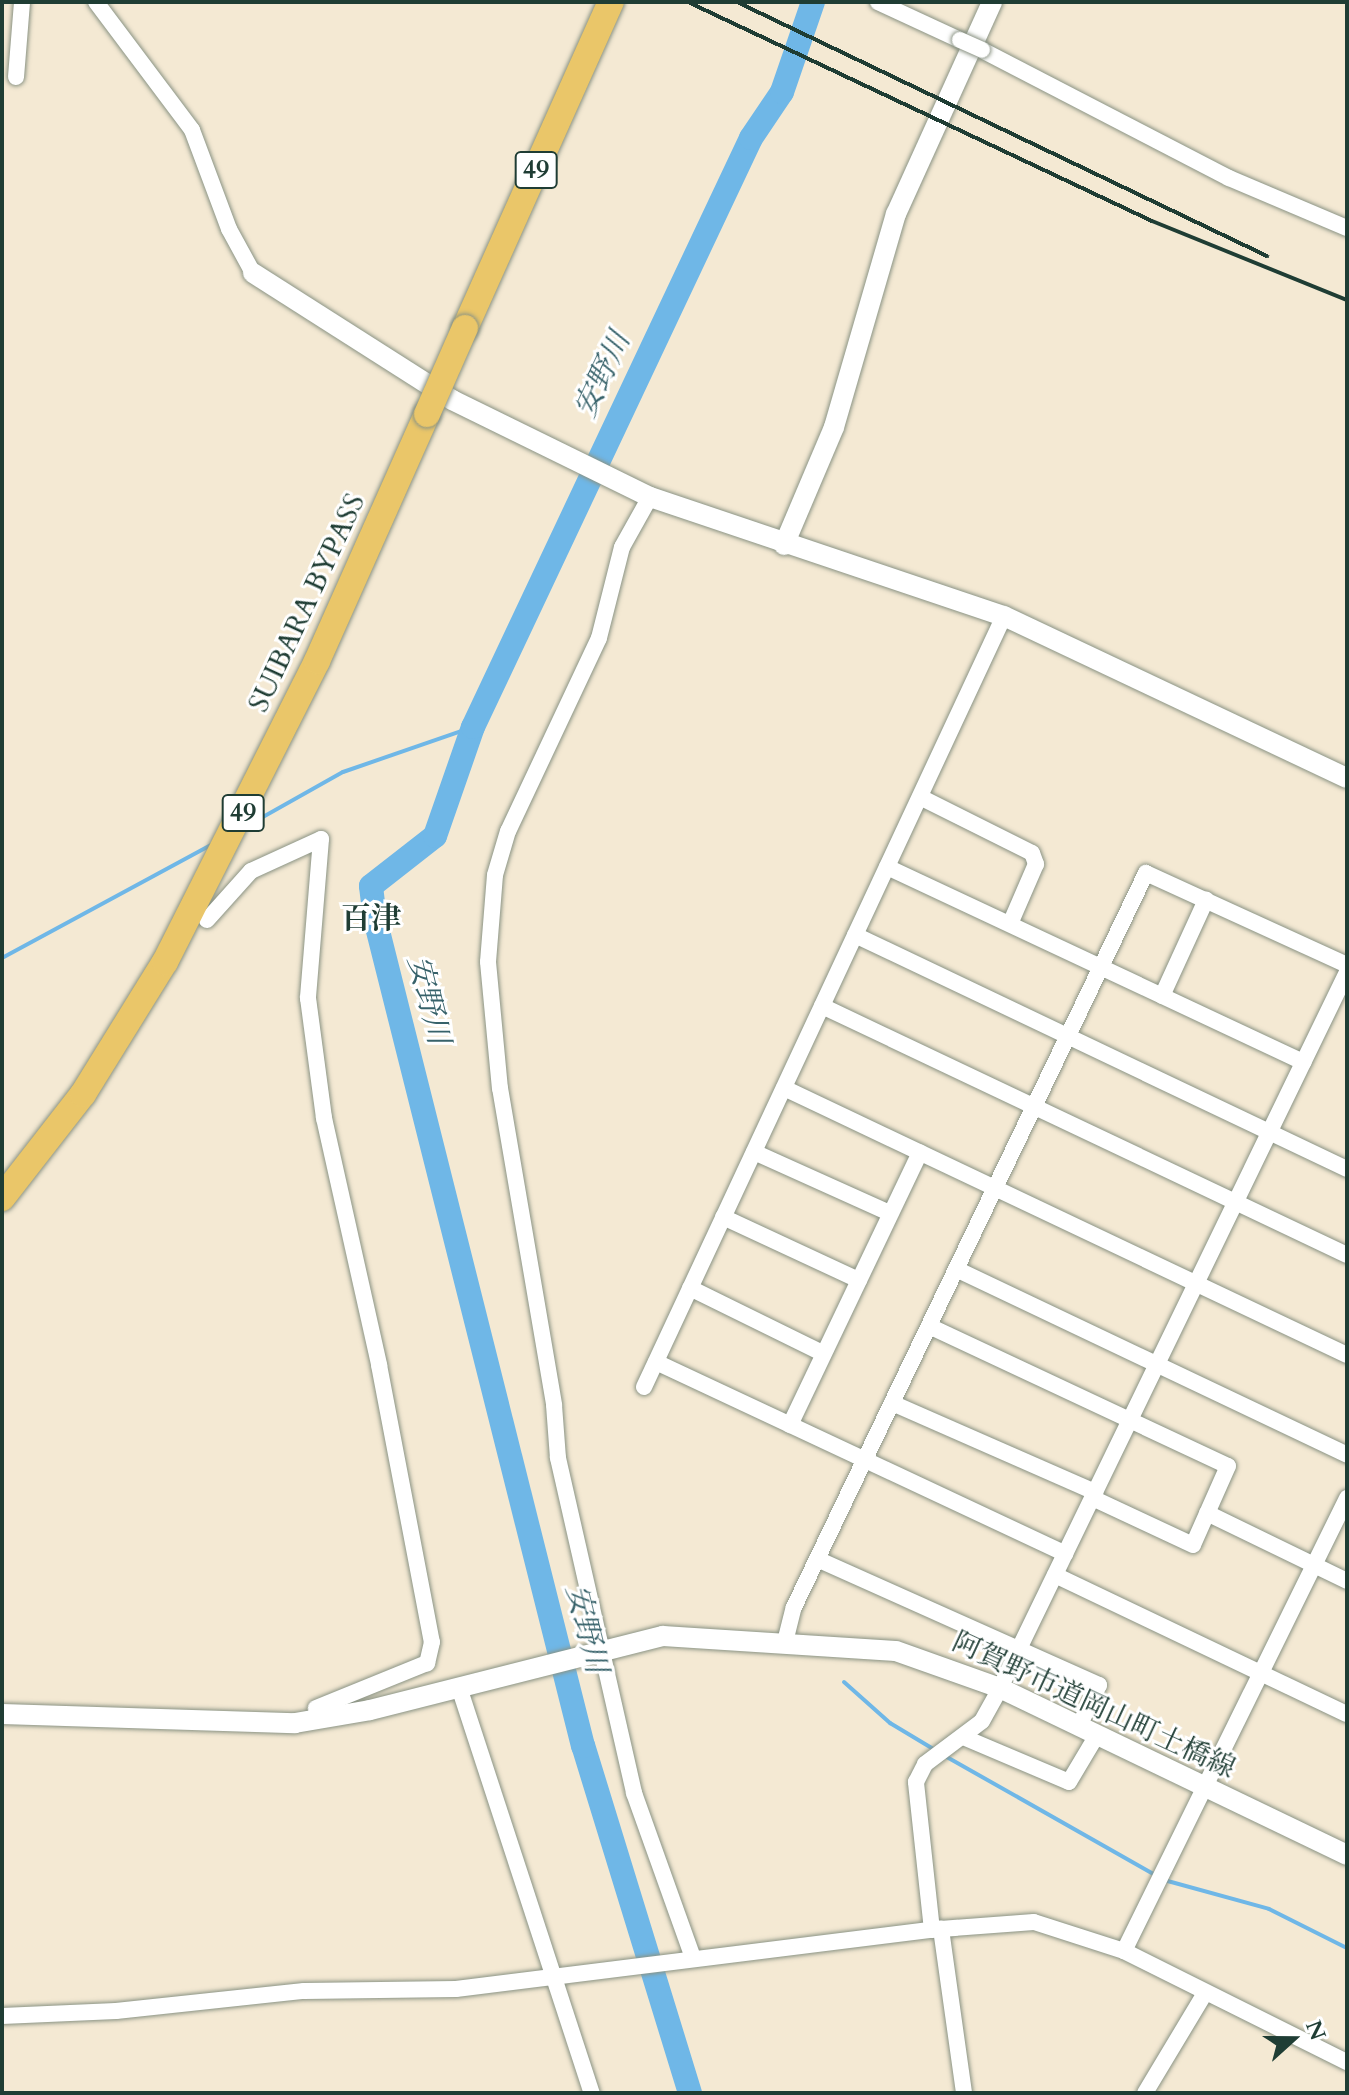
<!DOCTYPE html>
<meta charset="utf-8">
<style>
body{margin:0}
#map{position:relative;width:1349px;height:2095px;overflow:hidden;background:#f4e9d3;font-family:Cardo,"Noto Serif JP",serif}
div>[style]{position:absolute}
.stream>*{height:4px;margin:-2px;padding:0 2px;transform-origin:2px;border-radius:2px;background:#6fb7e7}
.river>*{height:24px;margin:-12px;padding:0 12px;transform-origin:12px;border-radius:12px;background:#6fb7e7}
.roads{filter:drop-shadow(0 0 2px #8a9384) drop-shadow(0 0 2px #8a9384)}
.minor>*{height:16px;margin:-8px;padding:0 8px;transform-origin:8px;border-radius:8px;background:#fff}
.tertiary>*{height:20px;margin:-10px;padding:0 10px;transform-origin:10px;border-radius:10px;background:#fff}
.trunk>*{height:26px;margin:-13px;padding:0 13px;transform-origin:13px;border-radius:13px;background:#eac669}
.rail>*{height:4px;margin:-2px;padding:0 2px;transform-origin:2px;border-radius:2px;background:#1f3d34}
.bridges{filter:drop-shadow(0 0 2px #8a9384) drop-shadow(0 0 2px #8a9384)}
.minor-bridge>*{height:16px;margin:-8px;padding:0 8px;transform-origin:8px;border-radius:8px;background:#fff}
.trunk-bridge>*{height:26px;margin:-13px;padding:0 13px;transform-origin:13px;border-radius:13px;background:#eac669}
span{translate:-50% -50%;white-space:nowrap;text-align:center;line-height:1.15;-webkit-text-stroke:6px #fff;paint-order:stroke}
.shield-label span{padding:2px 6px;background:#fff;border:2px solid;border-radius:6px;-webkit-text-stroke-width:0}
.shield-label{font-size:26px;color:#1f3d34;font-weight:700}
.street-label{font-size:28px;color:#1f3d34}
.water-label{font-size:30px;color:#37626a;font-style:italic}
.neighbourhood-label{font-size:30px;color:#1f3d34;font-weight:700}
.frame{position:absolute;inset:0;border:4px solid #1f3d34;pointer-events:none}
.north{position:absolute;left:1253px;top:1999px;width:80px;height:80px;-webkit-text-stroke:6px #fff;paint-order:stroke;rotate:69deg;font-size:22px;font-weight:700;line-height:32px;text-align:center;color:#1f3d34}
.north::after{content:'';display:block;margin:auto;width:28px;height:36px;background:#1f3d34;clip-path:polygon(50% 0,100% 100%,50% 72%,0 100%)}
</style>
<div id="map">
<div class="stream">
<i style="left:247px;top:826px;width:110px;rotate:-29.4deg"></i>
<i style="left:343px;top:772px;width:138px;rotate:-19.1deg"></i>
<i style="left:2px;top:958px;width:238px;rotate:-28.4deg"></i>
<i style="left:844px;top:1682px;width:62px;rotate:41.7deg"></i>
<i style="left:890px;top:1723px;width:52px;rotate:31deg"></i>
<i style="left:945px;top:1756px;width:244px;rotate:29.5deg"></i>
<i style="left:1164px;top:1880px;width:109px;rotate:15.4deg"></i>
<i style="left:1269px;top:1909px;width:87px;rotate:26.6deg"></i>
</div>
<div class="river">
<i style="left:690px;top:2093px;width:363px;rotate:-107.1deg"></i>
<i style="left:583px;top:1746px;width:853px;rotate:-104.12deg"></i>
<i style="left:375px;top:919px;width:33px;rotate:-97deg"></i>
<i style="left:371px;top:886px;width:81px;rotate:-38deg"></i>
<i style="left:435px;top:836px;width:115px;rotate:-70.8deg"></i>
<i style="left:473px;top:727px;width:651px;rotate:-64.73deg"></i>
<i style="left:751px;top:138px;width:55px;rotate:-56deg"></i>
<i style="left:782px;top:92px;width:95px;rotate:-71deg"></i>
</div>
<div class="roads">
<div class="minor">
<i style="left:96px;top:2px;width:160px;rotate:53.1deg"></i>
<i style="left:192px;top:130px;width:106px;rotate:69.5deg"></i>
<i style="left:229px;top:229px;width:50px;rotate:61.4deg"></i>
<i style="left:878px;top:2px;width:90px;rotate:24.9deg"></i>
<i style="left:982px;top:50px;width:278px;rotate:27.4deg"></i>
<i style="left:1229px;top:178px;width:128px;rotate:23deg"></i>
<i style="left:16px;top:77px;width:75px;rotate:-85.4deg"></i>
<i style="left:650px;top:497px;width:57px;rotate:119.2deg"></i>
<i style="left:622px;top:547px;width:94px;rotate:104.2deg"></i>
<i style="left:599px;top:638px;width:213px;rotate:115.2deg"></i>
<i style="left:508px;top:831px;width:46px;rotate:106.5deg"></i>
<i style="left:495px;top:875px;width:87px;rotate:94.6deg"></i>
<i style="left:488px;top:962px;width:127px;rotate:84.6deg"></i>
<i style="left:500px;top:1088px;width:322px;rotate:80.3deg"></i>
<i style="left:554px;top:1405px;width:53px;rotate:85.7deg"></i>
<i style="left:558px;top:1458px;width:344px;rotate:77.2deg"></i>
<i style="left:634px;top:1793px;width:175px;rotate:70.3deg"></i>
<i style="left:920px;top:797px;width:125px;rotate:26.6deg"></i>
<i style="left:1032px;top:853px;width:12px;rotate:70deg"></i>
<i style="left:1036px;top:864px;width:65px;rotate:113.4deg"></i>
<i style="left:887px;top:867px;width:460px;rotate:25.1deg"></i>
<i style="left:207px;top:920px;width:66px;rotate:-48.1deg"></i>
<i style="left:251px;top:871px;width:77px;rotate:-24.6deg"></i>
<i style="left:321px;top:839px;width:160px;rotate:94.7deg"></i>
<i style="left:308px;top:998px;width:121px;rotate:82.4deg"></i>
<i style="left:324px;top:1118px;width:253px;rotate:77.4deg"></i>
<i style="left:379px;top:1365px;width:282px;rotate:79.2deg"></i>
<i style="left:432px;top:1642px;width:22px;rotate:103deg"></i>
<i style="left:427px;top:1663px;width:120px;rotate:157.9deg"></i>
<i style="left:855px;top:935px;width:545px;rotate:25.44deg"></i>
<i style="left:1162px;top:996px;width:106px;rotate:-65.4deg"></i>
<i style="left:822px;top:1006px;width:581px;rotate:25.37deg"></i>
<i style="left:784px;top:1088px;width:623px;rotate:25.37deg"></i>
<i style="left:754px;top:1152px;width:149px;rotate:24.2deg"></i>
<i style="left:723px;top:1217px;width:150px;rotate:24.9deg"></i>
<i style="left:956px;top:1269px;width:433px;rotate:25.4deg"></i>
<i style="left:690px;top:1288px;width:149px;rotate:26.2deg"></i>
<i style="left:929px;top:1326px;width:330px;rotate:25.1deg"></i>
<i style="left:1228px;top:1466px;width:86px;rotate:113.9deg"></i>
<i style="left:1193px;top:1545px;width:111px;rotate:-155deg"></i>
<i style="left:656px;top:1362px;width:452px;rotate:25.1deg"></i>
<i style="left:644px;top:1387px;width:851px;rotate:-64.97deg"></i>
<i style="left:892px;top:1403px;width:222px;rotate:23.7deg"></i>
<i style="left:790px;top:1425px;width:302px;rotate:-64.5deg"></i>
<i style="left:1207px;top:1513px;width:156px;rotate:25.9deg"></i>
<i style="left:817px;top:1559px;width:309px;rotate:24.1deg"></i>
<i style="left:1099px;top:1685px;width:46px;rotate:116deg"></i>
<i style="left:1055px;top:1575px;width:323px;rotate:25.5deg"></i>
<i style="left:785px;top:1642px;width:36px;rotate:-76deg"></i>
<i style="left:794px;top:1607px;width:814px;rotate:-64.38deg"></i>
<i style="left:1146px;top:873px;width:221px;rotate:24.6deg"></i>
<i style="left:459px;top:1687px;width:427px;rotate:71.9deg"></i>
<i style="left:963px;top:1737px;width:115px;rotate:23deg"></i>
<i style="left:1069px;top:1782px;width:55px;rotate:-59.2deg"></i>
<i style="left:941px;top:1929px;width:166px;rotate:82deg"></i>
<i style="left:932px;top:1930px;width:149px;rotate:-96.2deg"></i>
<i style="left:916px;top:1782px;width:20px;rotate:-63deg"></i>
<i style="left:925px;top:1764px;width:71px;rotate:-37deg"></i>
<i style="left:982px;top:1721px;width:38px;rotate:-61deg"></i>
<i style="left:1000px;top:1688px;width:796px;rotate:-64.14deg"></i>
<i style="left:1124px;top:1951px;width:505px;rotate:-63.79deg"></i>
<i style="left:2px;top:2016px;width:114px;rotate:-2.5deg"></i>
<i style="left:116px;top:2011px;width:189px;rotate:-6.1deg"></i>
<i style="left:304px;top:1991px;width:152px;rotate:-0.8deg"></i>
<i style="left:456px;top:1989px;width:489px;rotate:-7.1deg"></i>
<i style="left:941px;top:1929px;width:93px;rotate:-4.3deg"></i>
<i style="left:1034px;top:1922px;width:95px;rotate:17.9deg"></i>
<i style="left:1124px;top:1951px;width:249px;rotate:26.5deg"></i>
<i style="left:1145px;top:2093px;width:117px;rotate:-59deg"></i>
</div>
<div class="tertiary">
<i style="left:253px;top:273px;width:236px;rotate:32.5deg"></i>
<i style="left:452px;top:400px;width:220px;rotate:26.1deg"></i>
<i style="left:650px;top:497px;width:373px;rotate:18.6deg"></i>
<i style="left:1004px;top:616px;width:379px;rotate:25.3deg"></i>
<i style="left:784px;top:545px;width:128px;rotate:-67deg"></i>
<i style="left:834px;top:427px;width:222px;rotate:-73.8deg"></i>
<i style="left:896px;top:214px;width:233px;rotate:-65.6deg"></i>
<i style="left:2px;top:1714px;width:293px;rotate:1.8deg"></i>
<i style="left:295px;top:1723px;width:76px;rotate:-9.8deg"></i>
<i style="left:370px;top:1710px;width:302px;rotate:-14.2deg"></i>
<i style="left:663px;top:1636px;width:233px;rotate:3.7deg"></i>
<i style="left:896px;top:1651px;width:110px;rotate:19.6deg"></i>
<i style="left:1000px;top:1688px;width:385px;rotate:25.7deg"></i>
</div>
<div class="trunk">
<i style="left:465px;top:328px;width:357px;rotate:-65.9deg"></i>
<i style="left:2px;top:1198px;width:132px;rotate:-52.1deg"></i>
<i style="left:83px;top:1094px;width:155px;rotate:-58.2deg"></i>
<i style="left:165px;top:962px;width:337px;rotate:-63.2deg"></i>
<i style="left:317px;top:661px;width:270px;rotate:-66deg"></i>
</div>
</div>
<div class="rail">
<i style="left:688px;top:2px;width:513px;rotate:25.27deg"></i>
<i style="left:1152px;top:221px;width:210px;rotate:22.1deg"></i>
<i style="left:737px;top:2px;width:588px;rotate:25.61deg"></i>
</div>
<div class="bridges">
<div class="minor-bridge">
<i style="left:960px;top:40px;width:24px;rotate:24deg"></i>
</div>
<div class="trunk-bridge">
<i style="left:427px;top:414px;width:94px;rotate:-66.2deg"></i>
</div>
</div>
<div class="shield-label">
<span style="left:536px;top:170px">49</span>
<span style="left:243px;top:813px">49</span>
</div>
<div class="street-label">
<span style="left:307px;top:603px;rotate:-65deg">SUIBARA BYPASS</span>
<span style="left:1094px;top:1705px;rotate:25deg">阿賀野市道岡山町土橋線</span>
</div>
<div class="water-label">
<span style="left:603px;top:375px;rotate:-65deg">安野川</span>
<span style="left:428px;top:1000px;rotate:76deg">安野川</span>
<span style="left:586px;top:1629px;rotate:76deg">安野川</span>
</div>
<div class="neighbourhood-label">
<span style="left:371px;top:919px">百津</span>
</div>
<div class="frame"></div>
<div class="north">N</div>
</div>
